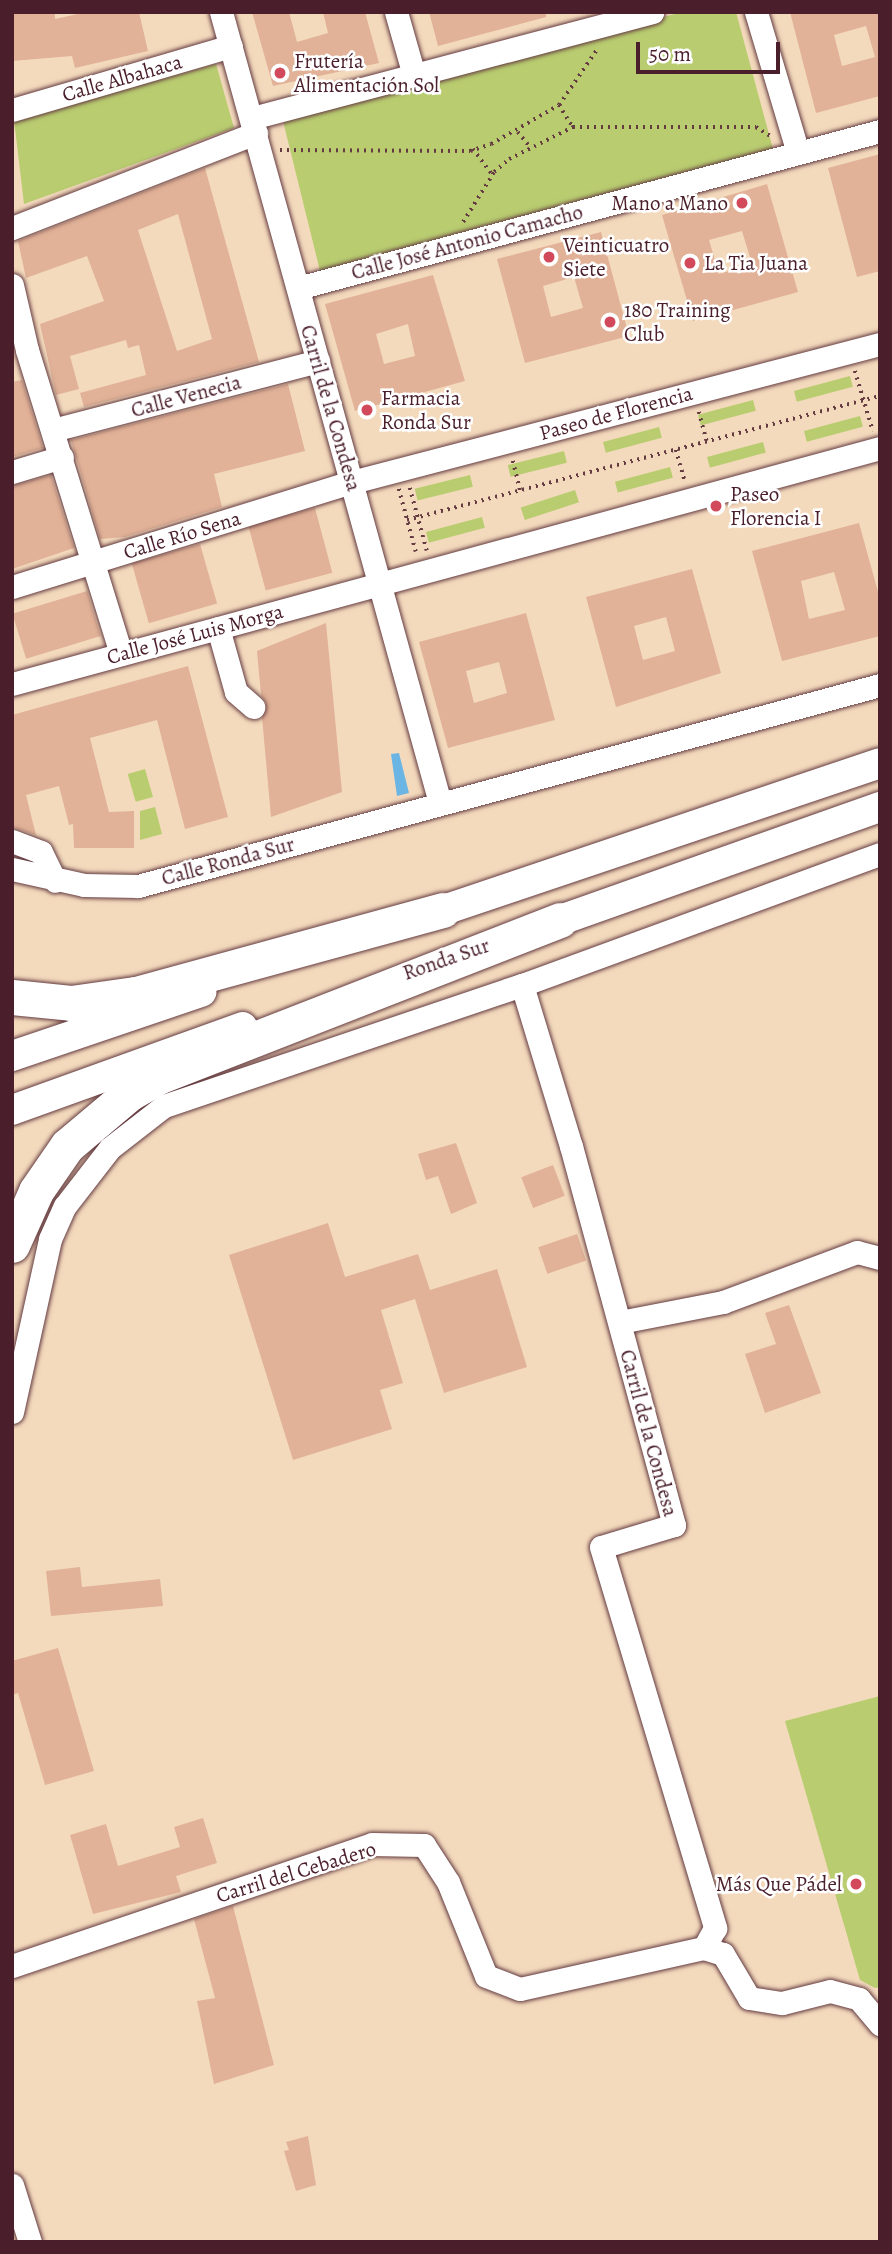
<!DOCTYPE html>
<meta charset="utf-8">
<style>
body{margin:0}
#map{position:relative;width:892px;height:2254px;overflow:hidden;background:#f4dabd;font-family:Alegreya,serif}
div>[style]{position:absolute}
.green>*{inset:0;background:#b9cd70;transform-origin:0 0}
.water>*{inset:0;background:#6ab5e3}
.building>*{inset:0;background:#e1b297;transform-origin:0 0}
.path>*{height:3.5px;margin-top:-1.75px;transform-origin:0;background:repeating-linear-gradient(90deg,#643b41 0 2px,transparent 0 7px)}
.roads{filter:drop-shadow(0 0 2px #643b41) drop-shadow(0 0 2px #643b41)}
.minor>*{height:23px;margin:-11.5px;padding:0 11.5px;transform-origin:11.5px;border-radius:11.5px;background:#fff}
.major>*{height:30px;margin:-15px;padding:0 15px;transform-origin:15px;border-radius:15px;background:#fff}
.highway>*{height:35px;margin:-17.5px;padding:0 17.5px;transform-origin:17.5px;border-radius:17.5px;background:#fff}
.dots>*{width:19px;height:19px;translate:-50% -50%;box-sizing:border-box;border:4px solid #fff;border-radius:50%}
span{translate:-50% -50%;white-space:nowrap;text-align:center;line-height:1.15;-webkit-text-stroke:5px #fff;paint-order:stroke}
.poi-label{font-size:21px;color:#4a1f2b}
.left{translate:0 -50%;text-align:left}
.right{translate:-100% -50%;text-align:right}
.street-label{font-size:21px;color:#4a1f2b}
.frame{position:absolute;inset:0;border:14px solid #4a1f2b;pointer-events:none}
.scale{position:absolute;left:636px;top:42px;width:144px;height:32px;box-sizing:border-box;border:4px solid #4a1f2b;border-top:0;padding-left:9px;font-size:21px;line-height:24px;white-space:nowrap;color:#4a1f2b;-webkit-text-stroke:5px #fff;paint-order:stroke}
</style>
<div id="map">
<div class="green">
<i style="clip-path:polygon(682px 12px,736px 12px,773px 149px,320px 271px,283px 121px)"></i>
<i style="clip-path:polygon(216px 64px,234px 128px,24px 204px,14px 120px)"></i>
<i style="left:850px;top:376px;width:11px;height:58px;rotate:75deg"></i>
<i style="left:753px;top:400px;width:11px;height:57px;rotate:75deg"></i>
<i style="left:860px;top:416px;width:11px;height:58px;rotate:75deg"></i>
<i style="left:659px;top:427px;width:11px;height:58px;rotate:75deg"></i>
<i style="left:763px;top:442px;width:11px;height:58px;rotate:75deg"></i>
<i style="left:564px;top:451px;width:12px;height:58px;rotate:76deg"></i>
<i style="left:670px;top:467px;width:11px;height:57px;rotate:75deg"></i>
<i style="left:470px;top:475px;width:12px;height:57px;rotate:76deg"></i>
<i style="left:575px;top:490px;width:13px;height:57px;rotate:72deg"></i>
<i style="left:482px;top:517px;width:11px;height:58px;rotate:75deg"></i>
<i style="left:145px;top:769px;width:29px;height:18px;rotate:74deg"></i>
<i style="clip-path:polygon(155px 807px,162px 834px,140px 840px,140px 811px)"></i>
<i style="clip-path:polygon(880px 1696px,880px 1987px,875px 1988px,860px 1980px,785px 1721px)"></i>
</div>
<div class="water">
<i style="clip-path:polygon(399px 753px,409px 793px,397px 796px,391px 754px)"></i>
</div>
<div class="building">
<i style="clip-path:polygon(12px 12px,55px 12px,55px 19px,87px 12px,139px 12px,148px 51px,75px 68px,72px 56px,12px 61px)"></i>
<i style="clip-path:polygon(252px 12px,289px 12px,297px 42px,328px 33px,323px 12px,365px 12px,379px 63px,273px 86px)"></i>
<i style="clip-path:polygon(429px 12px,546px 12px,546px 17px,438px 46px)"></i>
<i style="clip-path:polygon(evenodd,790px 12px,880px 12px,880px 96px,816px 113px,790px 12px,866px 26px,875px 57px,842px 66px,834px 35px,866px 26px)"></i>
<i style="clip-path:polygon(880px 154px,880px 271px,857px 277px,828px 168px)"></i>
<i style="clip-path:polygon(evenodd,205px 168px,259px 362px,84px 407px,80px 393px,146px 375px,139px 345px,128px 348px,126px 340px,70px 356px,79px 389px,56px 395px,40px 324px,104px 301px,87px 256px,26px 278px,18px 241px,205px 168px,178px 214px,212px 339px,177px 351px,138px 230px,178px 214px)"></i>
<i style="clip-path:polygon(evenodd,767px 184px,798px 292px,693px 321px,662px 215px,767px 184px,742px 231px,752px 264px,719px 274px,709px 240px,742px 231px)"></i>
<i style="clip-path:polygon(evenodd,601px 232px,629px 336px,525px 363px,497px 259px,601px 232px,574px 277px,583px 308px,551px 317px,543px 286px,574px 277px)"></i>
<i style="clip-path:polygon(evenodd,433px 275px,465px 381px,355px 411px,325px 304px,433px 275px,408px 324px,415px 356px,384px 364px,376px 334px,408px 324px)"></i>
<i style="clip-path:polygon(22px 380px,43px 448px,12px 457px,12px 382px)"></i>
<i style="clip-path:polygon(288px 384px,305px 451px,214px 474px,222px 507px,125px 537px,100px 539px,71px 440px)"></i>
<i style="clip-path:polygon(51px 475px,74px 548px,12px 569px,12px 486px)"></i>
<i style="left:315px;top:508px;width:67px;height:69px;rotate:75deg"></i>
<i style="clip-path:polygon(evenodd,859px 523px,880px 599px,880px 636px,782px 661px,752px 551px,859px 523px,834px 572px,845px 610px,809px 619px,801px 581px,834px 572px)"></i>
<i style="left:200px;top:544px;width:62px;height:71px;rotate:74deg"></i>
<i style="clip-path:polygon(evenodd,692px 569px,721px 673px,616px 707px,586px 597px,692px 569px,666px 617px,675px 651px,643px 660px,634px 626px,666px 617px)"></i>
<i style="left:87px;top:591px;width:47px;height:78px;rotate:73deg"></i>
<i style="clip-path:polygon(evenodd,526px 613px,555px 720px,448px 748px,419px 642px,526px 613px,499px 662px,507px 693px,474px 703px,466px 671px,499px 662px)"></i>
<i style="clip-path:polygon(326px 623px,342px 792px,271px 817px,262px 717px,266px 703px,261px 695px,257px 651px)"></i>
<i style="clip-path:polygon(188px 666px,228px 817px,185px 829px,157px 720px,90px 738px,109px 812px,134px 811px,134px 848px,74px 848px,73px 824px,69px 825px,59px 786px,26px 795px,36px 835px,12px 827px,12px 715px)"></i>
<i style="clip-path:polygon(456px 1143px,477px 1203px,451px 1214px,438px 1176px,426px 1180px,418px 1154px)"></i>
<i style="left:553px;top:1165px;width:33px;height:34px;rotate:69deg"></i>
<i style="clip-path:polygon(328px 1223px,345px 1277px,418px 1254px,430px 1290px,497px 1269px,527px 1367px,444px 1393px,415px 1299px,381px 1310px,403px 1383px,380px 1390px,392px 1429px,293px 1460px,229px 1255px)"></i>
<i style="left:577px;top:1234px;width:28px;height:41px;rotate:71deg"></i>
<i style="clip-path:polygon(789px 1305px,821px 1393px,765px 1413px,745px 1354px,776px 1344px,765px 1313px)"></i>
<i style="clip-path:polygon(80px 1567px,82px 1587px,160px 1579px,163px 1606px,51px 1616px,46px 1571px)"></i>
<i style="clip-path:polygon(58px 1648px,94px 1771px,45px 1785px,18px 1693px,12px 1695px,12px 1661px)"></i>
<i style="clip-path:polygon(203px 1818px,217px 1863px,176px 1876px,181px 1892px,93px 1914px,70px 1835px,106px 1824px,118px 1866px,180px 1847px,174px 1827px)"></i>
<i style="clip-path:polygon(233px 1906px,274px 2065px,214px 2084px,197px 2001px,215px 1998px,194px 1919px)"></i>
<i style="clip-path:polygon(308px 2136px,316px 2185px,296px 2191px,284px 2151px,289px 2150px,286px 2142px)"></i>
</div>
<div class="path">
<i style="left:559px;top:105px;width:26px;rotate:58deg"></i>
<i style="left:518px;top:132px;width:19px;rotate:51deg"></i>
<i style="left:473px;top:149px;width:31px;rotate:53deg"></i>
<i style="left:280px;top:150px;width:190px;rotate:0.3deg"></i>
<i style="left:470px;top:151px;width:22px;rotate:-18deg"></i>
<i style="left:491px;top:144px;width:78px;rotate:-29.8deg"></i>
<i style="left:559px;top:105px;width:69px;rotate:-55.6deg"></i>
<i style="left:463px;top:222px;width:59px;rotate:-58.2deg"></i>
<i style="left:494px;top:172px;width:20px;rotate:-41deg"></i>
<i style="left:509px;top:159px;width:72px;rotate:-26.6deg"></i>
<i style="left:573px;top:127px;width:183px"></i>
<i style="left:756px;top:127px;width:19px;rotate:32deg"></i>
<i style="left:855px;top:371px;width:63px;rotate:73.3deg"></i>
<i style="left:699px;top:412px;width:30px;rotate:75deg"></i>
<i style="left:676px;top:450px;width:33px;rotate:74deg"></i>
<i style="left:513px;top:461px;width:30px;rotate:76deg"></i>
<i style="left:410px;top:488px;width:65px;rotate:74.9deg"></i>
<i style="left:399px;top:489px;width:65px;rotate:74.9deg"></i>
<i style="left:407px;top:520px;width:489px;rotate:-14.7deg"></i>
</div>
<div class="roads">
<div class="minor">
<i style="left:221px;top:12px;width:821px;rotate:74.52deg"></i>
<i style="left:396px;top:12px;width:66px;rotate:74.1deg"></i>
<i style="left:756px;top:12px;width:147px;rotate:73.4deg"></i>
<i style="left:12px;top:110px;width:228px;rotate:-16.3deg"></i>
<i style="left:252px;top:118px;width:414px;rotate:-14.8deg"></i>
<i style="left:12px;top:228px;width:262px;rotate:-21.3deg"></i>
<i style="left:12px;top:285px;width:67px;rotate:77deg"></i>
<i style="left:27px;top:350px;width:318px;rotate:72.8deg"></i>
<i style="left:298px;top:288px;width:603px;rotate:-15.1deg"></i>
<i style="left:53px;top:430px;width:274px;rotate:-14.6deg"></i>
<i style="left:12px;top:472px;width:52px;rotate:-16.7deg"></i>
<i style="left:12px;top:587px;width:356px;rotate:-17.2deg"></i>
<i style="left:352px;top:482px;width:546px;rotate:-14.65deg"></i>
<i style="left:218px;top:628px;width:66px;rotate:74.3deg"></i>
<i style="left:236px;top:692px;width:23px;rotate:41deg"></i>
<i style="left:12px;top:684px;width:900px;rotate:-15.21deg"></i>
<i style="left:12px;top:841px;width:31px;rotate:21deg"></i>
<i style="left:41px;top:852px;width:32px;rotate:64deg"></i>
<i style="left:12px;top:869px;width:74px;rotate:12.5deg"></i>
<i style="left:84px;top:885px;width:54px;rotate:1.1deg"></i>
<i style="left:138px;top:886px;width:769px;rotate:-15.16deg"></i>
<i style="left:522px;top:985px;width:168px;rotate:73.1deg"></i>
<i style="left:571px;top:1146px;width:393px;rotate:74.8deg"></i>
<i style="left:674px;top:1525px;width:76px;rotate:163.2deg"></i>
<i style="left:601px;top:1547px;width:398px;rotate:73.3deg"></i>
<i style="left:715px;top:1928px;width:23px;rotate:119deg"></i>
<i style="left:620px;top:1322px;width:105px;rotate:-11deg"></i>
<i style="left:723px;top:1302px;width:143px;rotate:-20.5deg"></i>
<i style="left:857px;top:1252px;width:24px;rotate:15deg"></i>
<i style="left:12px;top:1412px;width:177px;rotate:-77.6deg"></i>
<i style="left:50px;top:1239px;width:36px;rotate:-66deg"></i>
<i style="left:65px;top:1206px;width:73px;rotate:-52.2deg"></i>
<i style="left:110px;top:1148px;width:68px;rotate:-37.9deg"></i>
<i style="left:164px;top:1106px;width:378px;rotate:-18.7deg"></i>
<i style="left:522px;top:985px;width:381px;rotate:-20.1deg"></i>
<i style="left:12px;top:1966px;width:380px;rotate:-18.7deg"></i>
<i style="left:372px;top:1844px;width:52px;rotate:1.1deg"></i>
<i style="left:424px;top:1845px;width:44px;rotate:57deg"></i>
<i style="left:448px;top:1882px;width:101px;rotate:68deg"></i>
<i style="left:486px;top:1976px;width:36px;rotate:21deg"></i>
<i style="left:520px;top:1989px;width:189px;rotate:-12.6deg"></i>
<i style="left:704px;top:1948px;width:20px;rotate:18deg"></i>
<i style="left:723px;top:1954px;width:51px;rotate:59.4deg"></i>
<i style="left:749px;top:1998px;width:33px;rotate:9deg"></i>
<i style="left:782px;top:2003px;width:49px;rotate:-14deg"></i>
<i style="left:830px;top:1991px;width:30px;rotate:15deg"></i>
<i style="left:859px;top:1999px;width:33px;rotate:50deg"></i>
<i style="left:12px;top:2185px;width:60px;rotate:72.5deg"></i>
</div>
<div class="major">
<i style="left:420px;top:918px;width:485px;rotate:-18.6deg"></i>
<i style="left:538px;top:928px;width:363px;rotate:-19.5deg"></i>
<i style="left:12px;top:1056px;width:200px;rotate:-18.7deg"></i>
<i style="left:12px;top:1110px;width:245px;rotate:-19.8deg"></i>
</div>
<div class="highway">
<i style="left:12px;top:997px;width:59px;rotate:5.8deg"></i>
<i style="left:71px;top:1003px;width:66px;rotate:-7.9deg"></i>
<i style="left:136px;top:994px;width:318px;rotate:-15.3deg"></i>
<i style="left:12px;top:1245px;width:59px;rotate:-66deg"></i>
<i style="left:36px;top:1191px;width:55px;rotate:-55.4deg"></i>
<i style="left:67px;top:1146px;width:82px;rotate:-40.1deg"></i>
<i style="left:130px;top:1093px;width:34px;rotate:-30deg"></i>
<i style="left:160px;top:1076px;width:429px;rotate:-21.3deg"></i>
</div>
</div>
<div class="dots">
<i style="left:280px;top:73px;background:#d1495b"></i>
<i style="left:742px;top:203px;background:#d1495b"></i>
<i style="left:549px;top:257px;background:#d1495b"></i>
<i style="left:690px;top:263px;background:#d1495b"></i>
<i style="left:610px;top:322px;background:#d1495b"></i>
<i style="left:367px;top:410px;background:#d1495b"></i>
<i style="left:716px;top:506px;background:#d1495b"></i>
<i style="left:856px;top:1884px;background:#d1495b"></i>
</div>
<div class="poi-label">
<span class="left" style="left:294px;top:73px">Frutería<br>Alimentación Sol</span>
<span class="right" style="left:728px;top:203px">Mano a Mano</span>
<span class="left" style="left:563px;top:257px">Veinticuatro<br>Siete</span>
<span class="left" style="left:704px;top:263px">La Tia Juana</span>
<span class="left" style="left:624px;top:322px">180 Training<br>Club</span>
<span class="left" style="left:381px;top:410px">Farmacia<br>Ronda Sur</span>
<span class="left" style="left:730px;top:506px">Paseo<br>Florencia I</span>
<span class="right" style="left:842px;top:1884px">Más Que Pádel</span>
</div>
<div class="street-label">
<span style="left:122px;top:78px;rotate:-16deg">Calle Albahaca</span>
<span style="left:467px;top:242px;rotate:-15deg">Calle José Antonio Camacho</span>
<span style="left:186px;top:396px;rotate:-15deg">Calle Venecia</span>
<span style="left:331px;top:408px;rotate:74deg">Carril de la Condesa</span>
<span style="left:616px;top:413px;rotate:-15deg">Paseo de Florencia</span>
<span style="left:182px;top:535px;rotate:-17deg">Calle Río Sena</span>
<span style="left:195px;top:634px;rotate:-15deg">Calle José Luis Morga</span>
<span style="left:228px;top:861px;rotate:-15deg">Calle Ronda Sur</span>
<span style="left:446px;top:959px;rotate:-19deg">Ronda Sur</span>
<span style="left:649px;top:1433px;rotate:75deg">Carril de la Condesa</span>
<span style="left:296px;top:1872px;rotate:-17deg">Carril del Cebadero</span>
</div>
<div class="frame"></div>
<div class="scale">50 m</div>
</div>
